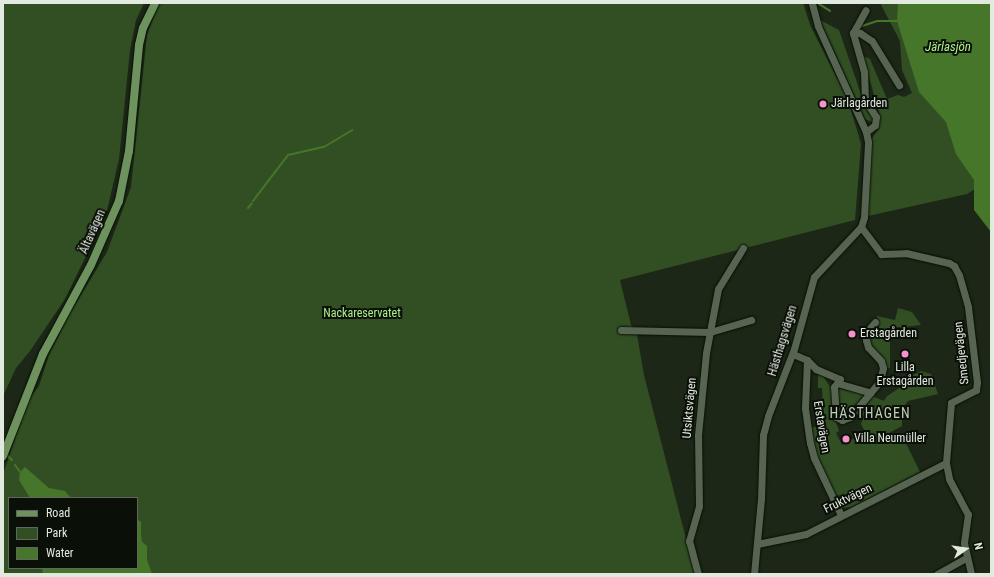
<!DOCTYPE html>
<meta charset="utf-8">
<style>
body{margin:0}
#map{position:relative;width:994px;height:577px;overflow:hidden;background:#1c2717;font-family:"Roboto Condensed",sans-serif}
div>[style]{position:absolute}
.green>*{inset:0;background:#324f23}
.water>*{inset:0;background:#457629}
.stream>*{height:2px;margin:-1px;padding:0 1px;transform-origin:1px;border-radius:1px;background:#457629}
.roads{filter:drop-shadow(0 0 1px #061003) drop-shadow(0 0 1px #061003)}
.minor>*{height:7px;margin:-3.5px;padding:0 3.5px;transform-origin:3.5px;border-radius:3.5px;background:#576451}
.major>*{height:8px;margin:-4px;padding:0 4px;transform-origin:4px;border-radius:4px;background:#6e925d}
.dots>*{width:11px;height:11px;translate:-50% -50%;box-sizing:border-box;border:2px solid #0a0f08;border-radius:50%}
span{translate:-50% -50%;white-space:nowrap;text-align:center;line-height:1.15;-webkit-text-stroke:4px #0a0f08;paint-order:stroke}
.poi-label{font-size:12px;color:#e2eadf}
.left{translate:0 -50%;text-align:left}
.street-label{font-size:12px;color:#e2eadf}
.park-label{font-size:12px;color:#acf18a}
.water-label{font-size:13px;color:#acf18a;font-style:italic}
.quarter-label{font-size:14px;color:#bfceb9;letter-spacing:1px}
.frame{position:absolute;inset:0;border:4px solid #e2eadf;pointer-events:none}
.legend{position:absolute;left:8px;top:497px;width:130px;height:72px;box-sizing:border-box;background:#0a0f08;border:1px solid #60675e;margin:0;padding:5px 7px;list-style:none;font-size:12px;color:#e2eadf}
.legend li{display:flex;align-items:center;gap:8px;height:20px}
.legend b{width:20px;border:1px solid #60675e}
.north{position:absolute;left:946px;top:529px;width:40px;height:40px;-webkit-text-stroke:3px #0a0f08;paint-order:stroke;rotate:77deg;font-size:11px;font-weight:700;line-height:16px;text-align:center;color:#e2eadf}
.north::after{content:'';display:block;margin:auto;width:14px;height:18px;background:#e2eadf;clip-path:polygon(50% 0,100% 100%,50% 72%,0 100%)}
</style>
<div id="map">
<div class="green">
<i style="clip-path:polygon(3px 3px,144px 3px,136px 20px,130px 50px,119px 159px,106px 215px,65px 299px,30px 351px,16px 368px,3px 396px)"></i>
<i style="clip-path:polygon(evenodd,159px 3px,803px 3px,810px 25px,848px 100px,861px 144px,855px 220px,620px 280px,631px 325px,636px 329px,644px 375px,695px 574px,3px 574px,3px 474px,28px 401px,39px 386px,49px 355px,69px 315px,107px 252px,131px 187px,147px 35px,159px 3px,9px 498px,137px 498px,137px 568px,9px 568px,9px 498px)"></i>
<i style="clip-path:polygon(880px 3px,991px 3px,975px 189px,967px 194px,868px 216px,872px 138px,879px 129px,880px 116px,863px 56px,870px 59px,887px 99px,898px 95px,904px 97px,912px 93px,902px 70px,900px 41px)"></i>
<i style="clip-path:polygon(820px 20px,839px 30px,863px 100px,868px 113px,873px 116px,872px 122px,865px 119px)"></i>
<i style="clip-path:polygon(898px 308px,912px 312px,921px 325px,903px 327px,902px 335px,901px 327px,890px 327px,890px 368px,885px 368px,868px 343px,870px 329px,878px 327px,877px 316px,895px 320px)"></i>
<i style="clip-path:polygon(921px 371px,931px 374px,938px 394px,908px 401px,902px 409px,902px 426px,889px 433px,890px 437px,899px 433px,902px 435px,920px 472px,852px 507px,840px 508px,819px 463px,809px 428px,824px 425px,822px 388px,818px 388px,818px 375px,821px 373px,831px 388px,834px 417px,839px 431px,836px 433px,842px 445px,865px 432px,861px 424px,864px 416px,859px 414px,869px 399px,872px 396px,884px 401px,887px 396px,904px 385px,902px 381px)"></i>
<i style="clip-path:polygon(836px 388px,865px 394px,847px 416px,839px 417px)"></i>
</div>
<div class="water">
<i style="clip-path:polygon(898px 3px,991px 3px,991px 232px,974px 210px,974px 180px,956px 154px,946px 122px,919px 92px,897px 21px)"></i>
<i style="clip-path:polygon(25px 467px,49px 488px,65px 491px,71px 498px,30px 498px,19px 480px,20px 472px)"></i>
<i style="clip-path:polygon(137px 519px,141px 522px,141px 535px,142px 542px,147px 546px,147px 560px,152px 574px,43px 574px,42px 568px,137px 568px)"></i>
</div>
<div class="stream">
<i style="left:819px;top:4px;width:13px;rotate:32deg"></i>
<i style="left:859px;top:27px;width:20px;rotate:-18deg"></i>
<i style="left:878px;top:21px;width:19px"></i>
<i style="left:253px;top:201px;width:58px;rotate:-52.7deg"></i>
<i style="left:288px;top:155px;width:37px;rotate:-13deg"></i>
<i style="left:324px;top:147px;width:33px;rotate:-31deg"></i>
<i style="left:248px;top:208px;width:6px;rotate:-51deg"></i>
<i style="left:7px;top:455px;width:7px;rotate:45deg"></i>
<i style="left:15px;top:465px;width:9px;rotate:54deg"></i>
</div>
<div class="roads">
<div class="minor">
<i style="left:853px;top:33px;width:7px"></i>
<i style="left:860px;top:33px;width:14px;rotate:34deg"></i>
<i style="left:872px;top:41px;width:52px;rotate:58.5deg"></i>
<i style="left:866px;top:132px;width:11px;rotate:-38deg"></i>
<i style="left:875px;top:125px;width:8px;rotate:-83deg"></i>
<i style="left:876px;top:117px;width:20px;rotate:-123deg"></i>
<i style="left:865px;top:100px;width:28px;rotate:-92deg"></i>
<i style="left:864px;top:72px;width:41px;rotate:-105.8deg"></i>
<i style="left:853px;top:33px;width:26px;rotate:-61deg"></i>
<i style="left:861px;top:227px;width:34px;rotate:53deg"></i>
<i style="left:881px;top:254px;width:25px;rotate:-2deg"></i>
<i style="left:906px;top:253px;width:44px;rotate:13.1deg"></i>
<i style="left:949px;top:263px;width:6px;rotate:31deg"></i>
<i style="left:954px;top:266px;width:10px;rotate:61deg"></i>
<i style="left:959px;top:275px;width:33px;rotate:74deg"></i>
<i style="left:968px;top:307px;width:76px;rotate:83.2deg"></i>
<i style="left:977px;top:382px;width:8px;rotate:97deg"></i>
<i style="left:976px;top:390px;width:28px;rotate:153deg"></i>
<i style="left:951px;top:403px;width:60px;rotate:94.8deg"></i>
<i style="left:946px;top:463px;width:16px;rotate:79deg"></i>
<i style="left:949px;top:479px;width:40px;rotate:62deg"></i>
<i style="left:968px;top:514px;width:29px;rotate:98deg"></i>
<i style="left:964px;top:543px;width:32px;rotate:77deg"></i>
<i style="left:621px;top:330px;width:89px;rotate:1.3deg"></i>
<i style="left:710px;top:332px;width:43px;rotate:-16.3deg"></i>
<i style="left:793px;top:354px;width:15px;rotate:23deg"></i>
<i style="left:807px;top:360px;width:48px;rotate:92.4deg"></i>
<i style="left:805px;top:408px;width:35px;rotate:82deg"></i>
<i style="left:810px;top:443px;width:16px;rotate:75deg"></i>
<i style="left:814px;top:458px;width:63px;rotate:64.7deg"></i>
<i style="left:807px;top:360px;width:13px;rotate:45deg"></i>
<i style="left:816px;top:369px;width:26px;rotate:23deg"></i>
<i style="left:840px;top:379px;width:10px;rotate:127deg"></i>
<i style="left:834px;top:387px;width:30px;rotate:86deg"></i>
<i style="left:836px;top:417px;width:7px;rotate:27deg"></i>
<i style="left:842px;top:420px;width:9px;rotate:-21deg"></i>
<i style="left:850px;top:417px;width:47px;rotate:-50.2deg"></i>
<i style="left:880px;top:381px;width:13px;rotate:-77deg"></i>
<i style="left:883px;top:368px;width:7px;rotate:-106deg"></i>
<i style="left:881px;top:361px;width:19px;rotate:-133deg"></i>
<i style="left:868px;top:347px;width:7px;rotate:-106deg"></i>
<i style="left:866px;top:340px;width:9px;rotate:-84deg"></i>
<i style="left:867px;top:331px;width:12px;rotate:-48deg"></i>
<i style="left:837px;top:383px;width:35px;rotate:16deg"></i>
<i style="left:757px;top:544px;width:50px;rotate:-11.5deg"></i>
<i style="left:806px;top:534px;width:157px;rotate:-26.9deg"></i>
<i style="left:698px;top:574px;width:34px;rotate:-105deg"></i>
<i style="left:689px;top:541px;width:36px;rotate:-74deg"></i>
<i style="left:699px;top:506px;width:71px;rotate:-90.8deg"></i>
<i style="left:698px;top:435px;width:82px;rotate:-84.4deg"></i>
<i style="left:706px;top:353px;width:65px;rotate:-79.4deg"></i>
<i style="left:718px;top:289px;width:48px;rotate:-58.6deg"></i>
<i style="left:754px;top:574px;width:75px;rotate:-84.7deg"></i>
<i style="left:761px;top:499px;width:64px;rotate:-88.2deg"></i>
<i style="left:763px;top:435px;width:20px;rotate:-75deg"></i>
<i style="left:768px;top:416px;width:72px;rotate:-68.8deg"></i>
<i style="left:794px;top:349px;width:75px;rotate:-74.5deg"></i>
<i style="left:814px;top:277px;width:69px;rotate:-46.8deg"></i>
<i style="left:861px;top:227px;width:10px;rotate:-73deg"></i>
<i style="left:864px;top:217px;width:75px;rotate:-86.9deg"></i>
<i style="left:868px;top:142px;width:10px;rotate:-101deg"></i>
<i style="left:866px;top:132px;width:116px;rotate:-114.4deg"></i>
<i style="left:818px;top:26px;width:24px;rotate:-105deg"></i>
<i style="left:937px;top:574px;width:33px;rotate:-29deg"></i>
</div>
<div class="major">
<i style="left:3px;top:456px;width:110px;rotate:-68.6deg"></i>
<i style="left:43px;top:354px;width:101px;rotate:-61.7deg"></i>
<i style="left:91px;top:265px;width:70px;rotate:-66.4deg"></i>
<i style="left:119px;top:201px;width:51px;rotate:-78.7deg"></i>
<i style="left:129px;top:151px;width:106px;rotate:-84.6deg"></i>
<i style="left:139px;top:45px;width:17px;rotate:-77deg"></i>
<i style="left:143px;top:28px;width:28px;rotate:-64deg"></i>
</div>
</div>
<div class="dots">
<i style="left:823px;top:104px;background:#f890cb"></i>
<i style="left:852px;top:334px;background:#f890cb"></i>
<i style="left:905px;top:354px;background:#f890cb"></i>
<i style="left:846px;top:439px;background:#f890cb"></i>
</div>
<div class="poi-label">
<span class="left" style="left:831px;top:104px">Järlagården</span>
<span class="left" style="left:860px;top:334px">Erstagården</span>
<span style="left:905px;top:375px">Lilla<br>Erstagården</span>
<span class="left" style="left:854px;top:439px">Villa Neumüller</span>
</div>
<div class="street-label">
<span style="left:93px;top:232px;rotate:-66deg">Ältavägen</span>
<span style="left:783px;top:341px;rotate:-73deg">Hästhagsvägen</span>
<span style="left:962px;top:353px;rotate:-96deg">Smedjevägen</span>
<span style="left:690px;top:408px;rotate:-85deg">Utsiktsvägen</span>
<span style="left:821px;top:427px;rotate:81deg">Erstavägen</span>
<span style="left:848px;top:499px;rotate:-26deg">Fruktvägen</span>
</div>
<div class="park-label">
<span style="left:362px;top:314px">Nackareservatet</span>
</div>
<div class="water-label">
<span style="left:948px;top:47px">Järlasjön</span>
</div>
<div class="quarter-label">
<span style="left:870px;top:413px">HÄSTHAGEN</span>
</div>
<div class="frame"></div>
<ul class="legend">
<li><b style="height:5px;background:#6e925d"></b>Road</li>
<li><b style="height:11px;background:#324f23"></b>Park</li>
<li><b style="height:11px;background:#457629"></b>Water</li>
</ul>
<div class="north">N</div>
</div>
